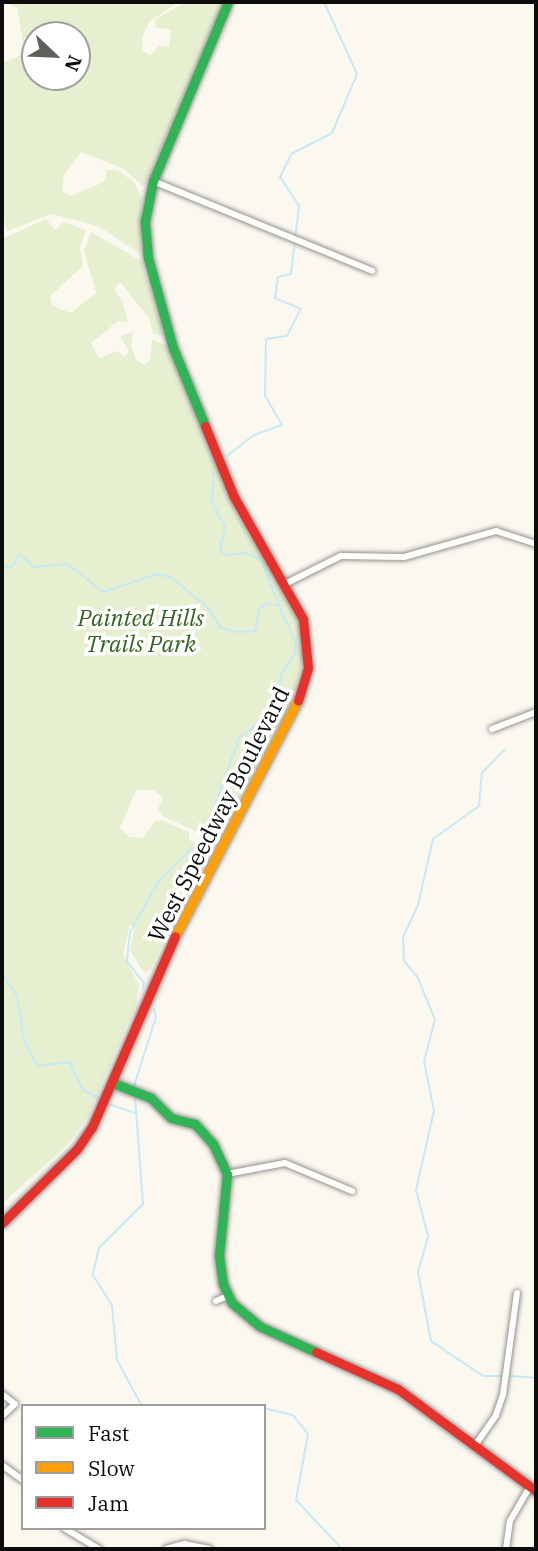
<!DOCTYPE html>
<style>
body{margin:0}
#map{position:relative;width:538px;height:1551px;overflow:hidden;background:#fbf8f0;font-family:"IBM Plex Serif",serif}
div>[style]{position:absolute}
.green>*{inset:0;background:#e6efd0}
.stream>*{height:2px;margin:-1px;padding:0 1px;transform-origin:1px;border-radius:1px;background:#c7e9f4}
.roads{filter:drop-shadow(0 0 2px #94928f) drop-shadow(0 0 2px #94928f)}
.street>*{height:6px;margin:-3px;padding:0 3px;transform-origin:3px;border-radius:3px;background:#fefefd}
.fast>*{height:9px;margin:-4.5px;padding:0 4.5px;transform-origin:4.5px;border-radius:4.5px;background:#30b455}
.slow>*{height:9px;margin:-4.5px;padding:0 4.5px;transform-origin:4.5px;border-radius:4.5px;background:#ff9f0a}
.jam>*{height:9px;margin:-4.5px;padding:0 4.5px;transform-origin:4.5px;border-radius:4.5px;background:#e5322d}
span{translate:-50% -50%;white-space:nowrap;text-align:center;line-height:1.15;-webkit-text-stroke:7px #fff;paint-order:stroke}
.park-label{font-size:23px;color:#33631e;font-style:italic}
.street-label{font-size:23px;color:#0c0c0c}
.frame{position:absolute;inset:0;border:4px solid #0c0c0c;pointer-events:none}
.legend{position:absolute;left:21px;top:1404px;width:245px;height:126px;box-sizing:border-box;background:#fff;border:2px solid #9e9e9e;margin:0;padding:9px 12px;list-style:none;font-size:21px;color:#0c0c0c}
.legend li{display:flex;align-items:center;gap:14px;height:35px}
.legend b{width:35px;border:2px solid #9e9e9e}
.north{position:absolute;left:21px;top:21px;width:70px;height:70px;box-sizing:border-box;background:#fff;border:2px solid #9e9e9e;border-radius:50%;rotate:113deg;font-size:19px;font-weight:700;line-height:28px;text-align:center;color:#0c0c0c}
.north::after{content:'';display:block;margin:auto;width:24px;height:32px;background:#605f5c;clip-path:polygon(50% 0,100% 100%,50% 72%,0 100%)}
</style>
<div id="map">
<div class="green">
<i style="clip-path:polygon(evenodd,2px 2px,178px 2px,149px 22px,142px 38px,143px 51px,150px 55px,159px 46px,169px 47px,171px 30px,155px 27px,156px 19px,186px 2px,223px 2px,144px 187px,124px 169px,81px 152px,64px 175px,62px 191px,71px 196px,104px 182px,107px 170px,117px 170px,134px 182px,142px 199px,140px 254px,98px 226px,52px 214px,7px 231px,2px 211px,2px 63px,18px 57px,24px 47px,17px 7px,2px 2px,35px 35px,77px 35px,77px 77px,35px 77px,35px 35px)"></i>
<i style="clip-path:polygon(46px 219px,55px 230px,63px 222px,86px 230px,80px 247px,83px 266px,50px 296px,52px 305px,60px 309px,71px 313px,96px 293px,84px 251px,91px 232px,141px 261px,164px 336px,153px 333px,149px 318px,120px 282px,114px 290px,122px 300px,128px 322px,118px 321px,91px 343px,99px 358px,118px 351px,124px 357px,129px 352px,120px 336px,133px 332px,131px 345px,136px 360px,144px 365px,150px 360px,152px 339px,167px 346px,237px 515px,300px 621px,304px 654px,290px 707px,216px 840px,162px 816px,158px 809px,163px 797px,154px 790px,136px 790px,120px 828px,129px 837px,143px 838px,155px 821px,161px 820px,189px 832px,189px 840px,204px 847px,205px 854px,150px 970px,144px 973px,130px 950px,134px 930px,130px 924px,123px 954px,139px 985px,136px 1005px,88px 1116px,68px 1144px,2px 1204px,2px 239px)"></i>
</div>
<div class="stream">
<i style="left:227px;top:456px;width:34px;rotate:-38deg"></i>
<i style="left:254px;top:435px;width:30px;rotate:-20deg"></i>
<i style="left:282px;top:425px;width:34px;rotate:-120deg"></i>
<i style="left:265px;top:395px;width:56px;rotate:-89deg"></i>
<i style="left:266px;top:339px;width:21px;rotate:-8deg"></i>
<i style="left:287px;top:336px;width:30px;rotate:-63deg"></i>
<i style="left:301px;top:309px;width:28px;rotate:-157deg"></i>
<i style="left:275px;top:298px;width:21px;rotate:-82deg"></i>
<i style="left:278px;top:277px;width:13px;rotate:-13deg"></i>
<i style="left:291px;top:274px;width:68px;rotate:-83.3deg"></i>
<i style="left:299px;top:206px;width:35px;rotate:-123deg"></i>
<i style="left:280px;top:177px;width:25px;rotate:-64deg"></i>
<i style="left:291px;top:154px;width:46px;rotate:-27.1deg"></i>
<i style="left:332px;top:133px;width:64px;rotate:-67deg"></i>
<i style="left:357px;top:74px;width:79px;rotate:-114.6deg"></i>
<i style="left:214px;top:472px;width:30px;rotate:94deg"></i>
<i style="left:212px;top:502px;width:28px;rotate:63deg"></i>
<i style="left:225px;top:527px;width:25px;rotate:102deg"></i>
<i style="left:220px;top:551px;width:8px;rotate:30deg"></i>
<i style="left:227px;top:555px;width:20px;rotate:-6deg"></i>
<i style="left:247px;top:553px;width:16px;rotate:27deg"></i>
<i style="left:261px;top:560px;width:48px;rotate:68.2deg"></i>
<i style="left:2px;top:568px;width:9px;rotate:-6deg"></i>
<i style="left:11px;top:567px;width:16px;rotate:-55deg"></i>
<i style="left:20px;top:554px;width:19px;rotate:43deg"></i>
<i style="left:34px;top:567px;width:33px;rotate:-5deg"></i>
<i style="left:67px;top:564px;width:46px;rotate:37.1deg"></i>
<i style="left:104px;top:592px;width:56px;rotate:-18.8deg"></i>
<i style="left:157px;top:574px;width:14px;rotate:12deg"></i>
<i style="left:171px;top:577px;width:50px;rotate:40.1deg"></i>
<i style="left:209px;top:609px;width:22px;rotate:58deg"></i>
<i style="left:221px;top:628px;width:16px;rotate:14deg"></i>
<i style="left:237px;top:632px;width:18px;rotate:-3deg"></i>
<i style="left:255px;top:631px;width:25px;rotate:-78deg"></i>
<i style="left:260px;top:607px;width:9px;rotate:-27deg"></i>
<i style="left:268px;top:603px;width:11px;rotate:15deg"></i>
<i style="left:279px;top:606px;width:41px;rotate:65.3deg"></i>
<i style="left:296px;top:643px;width:11px;rotate:95deg"></i>
<i style="left:295px;top:654px;width:22px;rotate:126deg"></i>
<i style="left:282px;top:672px;width:42px;rotate:101deg"></i>
<i style="left:274px;top:713px;width:43px;rotate:144.5deg"></i>
<i style="left:239px;top:738px;width:93px;rotate:109.4deg"></i>
<i style="left:2px;top:975px;width:26px;rotate:54deg"></i>
<i style="left:17px;top:996px;width:45px;rotate:81deg"></i>
<i style="left:24px;top:1040px;width:29px;rotate:63deg"></i>
<i style="left:37px;top:1066px;width:33px;rotate:-7deg"></i>
<i style="left:70px;top:1062px;width:31px;rotate:65deg"></i>
<i style="left:83px;top:1090px;width:17px;rotate:28deg"></i>
<i style="left:143px;top:988px;width:5px;rotate:-79deg"></i>
<i style="left:144px;top:983px;width:28px;rotate:-128deg"></i>
<i style="left:127px;top:961px;width:29px;rotate:-84deg"></i>
<i style="left:130px;top:932px;width:61px;rotate:-60.5deg"></i>
<i style="left:160px;top:879px;width:50px;rotate:-43.4deg"></i>
<i style="left:134px;top:1086px;width:72px;rotate:-72.3deg"></i>
<i style="left:156px;top:1017px;width:8px;rotate:-104deg"></i>
<i style="left:135px;top:1097px;width:107px;rotate:85.7deg"></i>
<i style="left:143px;top:1204px;width:62px;rotate:135deg"></i>
<i style="left:99px;top:1248px;width:28px;rotate:103deg"></i>
<i style="left:93px;top:1275px;width:36px;rotate:58deg"></i>
<i style="left:112px;top:1306px;width:54px;rotate:84.7deg"></i>
<i style="left:117px;top:1360px;width:52px;rotate:61.5deg"></i>
<i style="left:108px;top:1104px;width:29px;rotate:18deg"></i>
<i style="left:504px;top:1376px;width:21px;rotate:180deg"></i>
<i style="left:483px;top:1376px;width:63px;rotate:-146.1deg"></i>
<i style="left:431px;top:1341px;width:70px;rotate:-100.7deg"></i>
<i style="left:418px;top:1272px;width:37px;rotate:-74deg"></i>
<i style="left:428px;top:1236px;width:48px;rotate:-104.6deg"></i>
<i style="left:416px;top:1190px;width:81px;rotate:-77.2deg"></i>
<i style="left:434px;top:1111px;width:51px;rotate:-101.3deg"></i>
<i style="left:424px;top:1061px;width:42px;rotate:-75deg"></i>
<i style="left:435px;top:1020px;width:45px;rotate:-112deg"></i>
<i style="left:418px;top:978px;width:22px;rotate:-129deg"></i>
<i style="left:404px;top:961px;width:24px;rotate:-92deg"></i>
<i style="left:403px;top:937px;width:35px;rotate:-65deg"></i>
<i style="left:418px;top:905px;width:68px;rotate:-77.2deg"></i>
<i style="left:433px;top:839px;width:57px;rotate:-35.7deg"></i>
<i style="left:479px;top:806px;width:33px;rotate:-85deg"></i>
<i style="left:482px;top:773px;width:32px;rotate:-46deg"></i>
<i style="left:510px;top:1376px;width:26px;rotate:4deg"></i>
<i style="left:264px;top:1408px;width:30px;rotate:14deg"></i>
<i style="left:293px;top:1415px;width:24px;rotate:52deg"></i>
<i style="left:308px;top:1434px;width:67px;rotate:100.3deg"></i>
<i style="left:296px;top:1500px;width:67px;rotate:46.8deg"></i>
</div>
<div class="roads">
<div class="street">
<i style="left:153px;top:181px;width:237px;rotate:22.3deg"></i>
<i style="left:285px;top:584px;width:63px;rotate:-26.6deg"></i>
<i style="left:341px;top:556px;width:63px;rotate:0.9deg"></i>
<i style="left:404px;top:557px;width:96px;rotate:-15.8deg"></i>
<i style="left:496px;top:531px;width:42px;rotate:18deg"></i>
<i style="left:492px;top:729px;width:47px;rotate:-21.1deg"></i>
<i style="left:227px;top:1174px;width:59px;rotate:-10.7deg"></i>
<i style="left:285px;top:1163px;width:73px;rotate:22.7deg"></i>
<i style="left:216px;top:1301px;width:12px;rotate:-24deg"></i>
<i style="left:2px;top:1394px;width:16px;rotate:38deg"></i>
<i style="left:15px;top:1404px;width:18px;rotate:137deg"></i>
<i style="left:476px;top:1444px;width:35px;rotate:-55deg"></i>
<i style="left:496px;top:1415px;width:21px;rotate:-71deg"></i>
<i style="left:503px;top:1395px;width:103px;rotate:-82.2deg"></i>
<i style="left:2px;top:1465px;width:26px;rotate:36deg"></i>
<i style="left:64px;top:1528px;width:41px;rotate:31deg"></i>
<i style="left:166px;top:1549px;width:19px;rotate:-16deg"></i>
<i style="left:184px;top:1544px;width:26px;rotate:11deg"></i>
<i style="left:506px;top:1549px;width:28px;rotate:-82deg"></i>
<i style="left:510px;top:1521px;width:39px;rotate:-60deg"></i>
</div>
<div class="fast">
<i style="left:205px;top:426px;width:84px;rotate:-112.3deg"></i>
<i style="left:173px;top:348px;width:93px;rotate:-105.5deg"></i>
<i style="left:148px;top:258px;width:37px;rotate:-95deg"></i>
<i style="left:145px;top:221px;width:41px;rotate:-78.7deg"></i>
<i style="left:153px;top:181px;width:194px;rotate:-67.3deg"></i>
<i style="left:113px;top:1083px;width:41px;rotate:21.5deg"></i>
<i style="left:151px;top:1098px;width:28px;rotate:45deg"></i>
<i style="left:171px;top:1118px;width:25px;rotate:14deg"></i>
<i style="left:195px;top:1124px;width:27px;rotate:48deg"></i>
<i style="left:213px;top:1144px;width:33px;rotate:65deg"></i>
<i style="left:227px;top:1174px;width:82px;rotate:95.6deg"></i>
<i style="left:219px;top:1256px;width:28px;rotate:82deg"></i>
<i style="left:223px;top:1284px;width:21px;rotate:65deg"></i>
<i style="left:232px;top:1303px;width:35px;rotate:40deg"></i>
<i style="left:259px;top:1326px;width:63px;rotate:24.5deg"></i>
</div>
<div class="slow">
<i style="left:175px;top:936px;width:266px;rotate:-62.5deg"></i>
</div>
<div class="jam">
<i style="left:205px;top:426px;width:77px;rotate:67.8deg"></i>
<i style="left:234px;top:497px;width:140px;rotate:60.5deg"></i>
<i style="left:303px;top:619px;width:49px;rotate:84.2deg"></i>
<i style="left:308px;top:668px;width:34px;rotate:107deg"></i>
<i style="left:2px;top:1223px;width:105px;rotate:-44.6deg"></i>
<i style="left:77px;top:1149px;width:27px;rotate:-56deg"></i>
<i style="left:92px;top:1127px;width:208px;rotate:-66.5deg"></i>
<i style="left:316px;top:1352px;width:90px;rotate:24.3deg"></i>
<i style="left:398px;top:1389px;width:172px;rotate:36.5deg"></i>
</div>
</div>
<div class="park-label">
<span style="left:141px;top:630px">Painted Hills<br>Trails Park</span>
</div>
<div class="street-label">
<span style="left:218px;top:814px;rotate:-63deg">West Speedway Boulevard</span>
</div>
<div class="frame"></div>
<ul class="legend">
<li><b style="height:9px;background:#30b455"></b>Fast</li>
<li><b style="height:9px;background:#ff9f0a"></b>Slow</li>
<li><b style="height:9px;background:#e5322d"></b>Jam</li>
</ul>
<div class="north">N</div>
</div>
